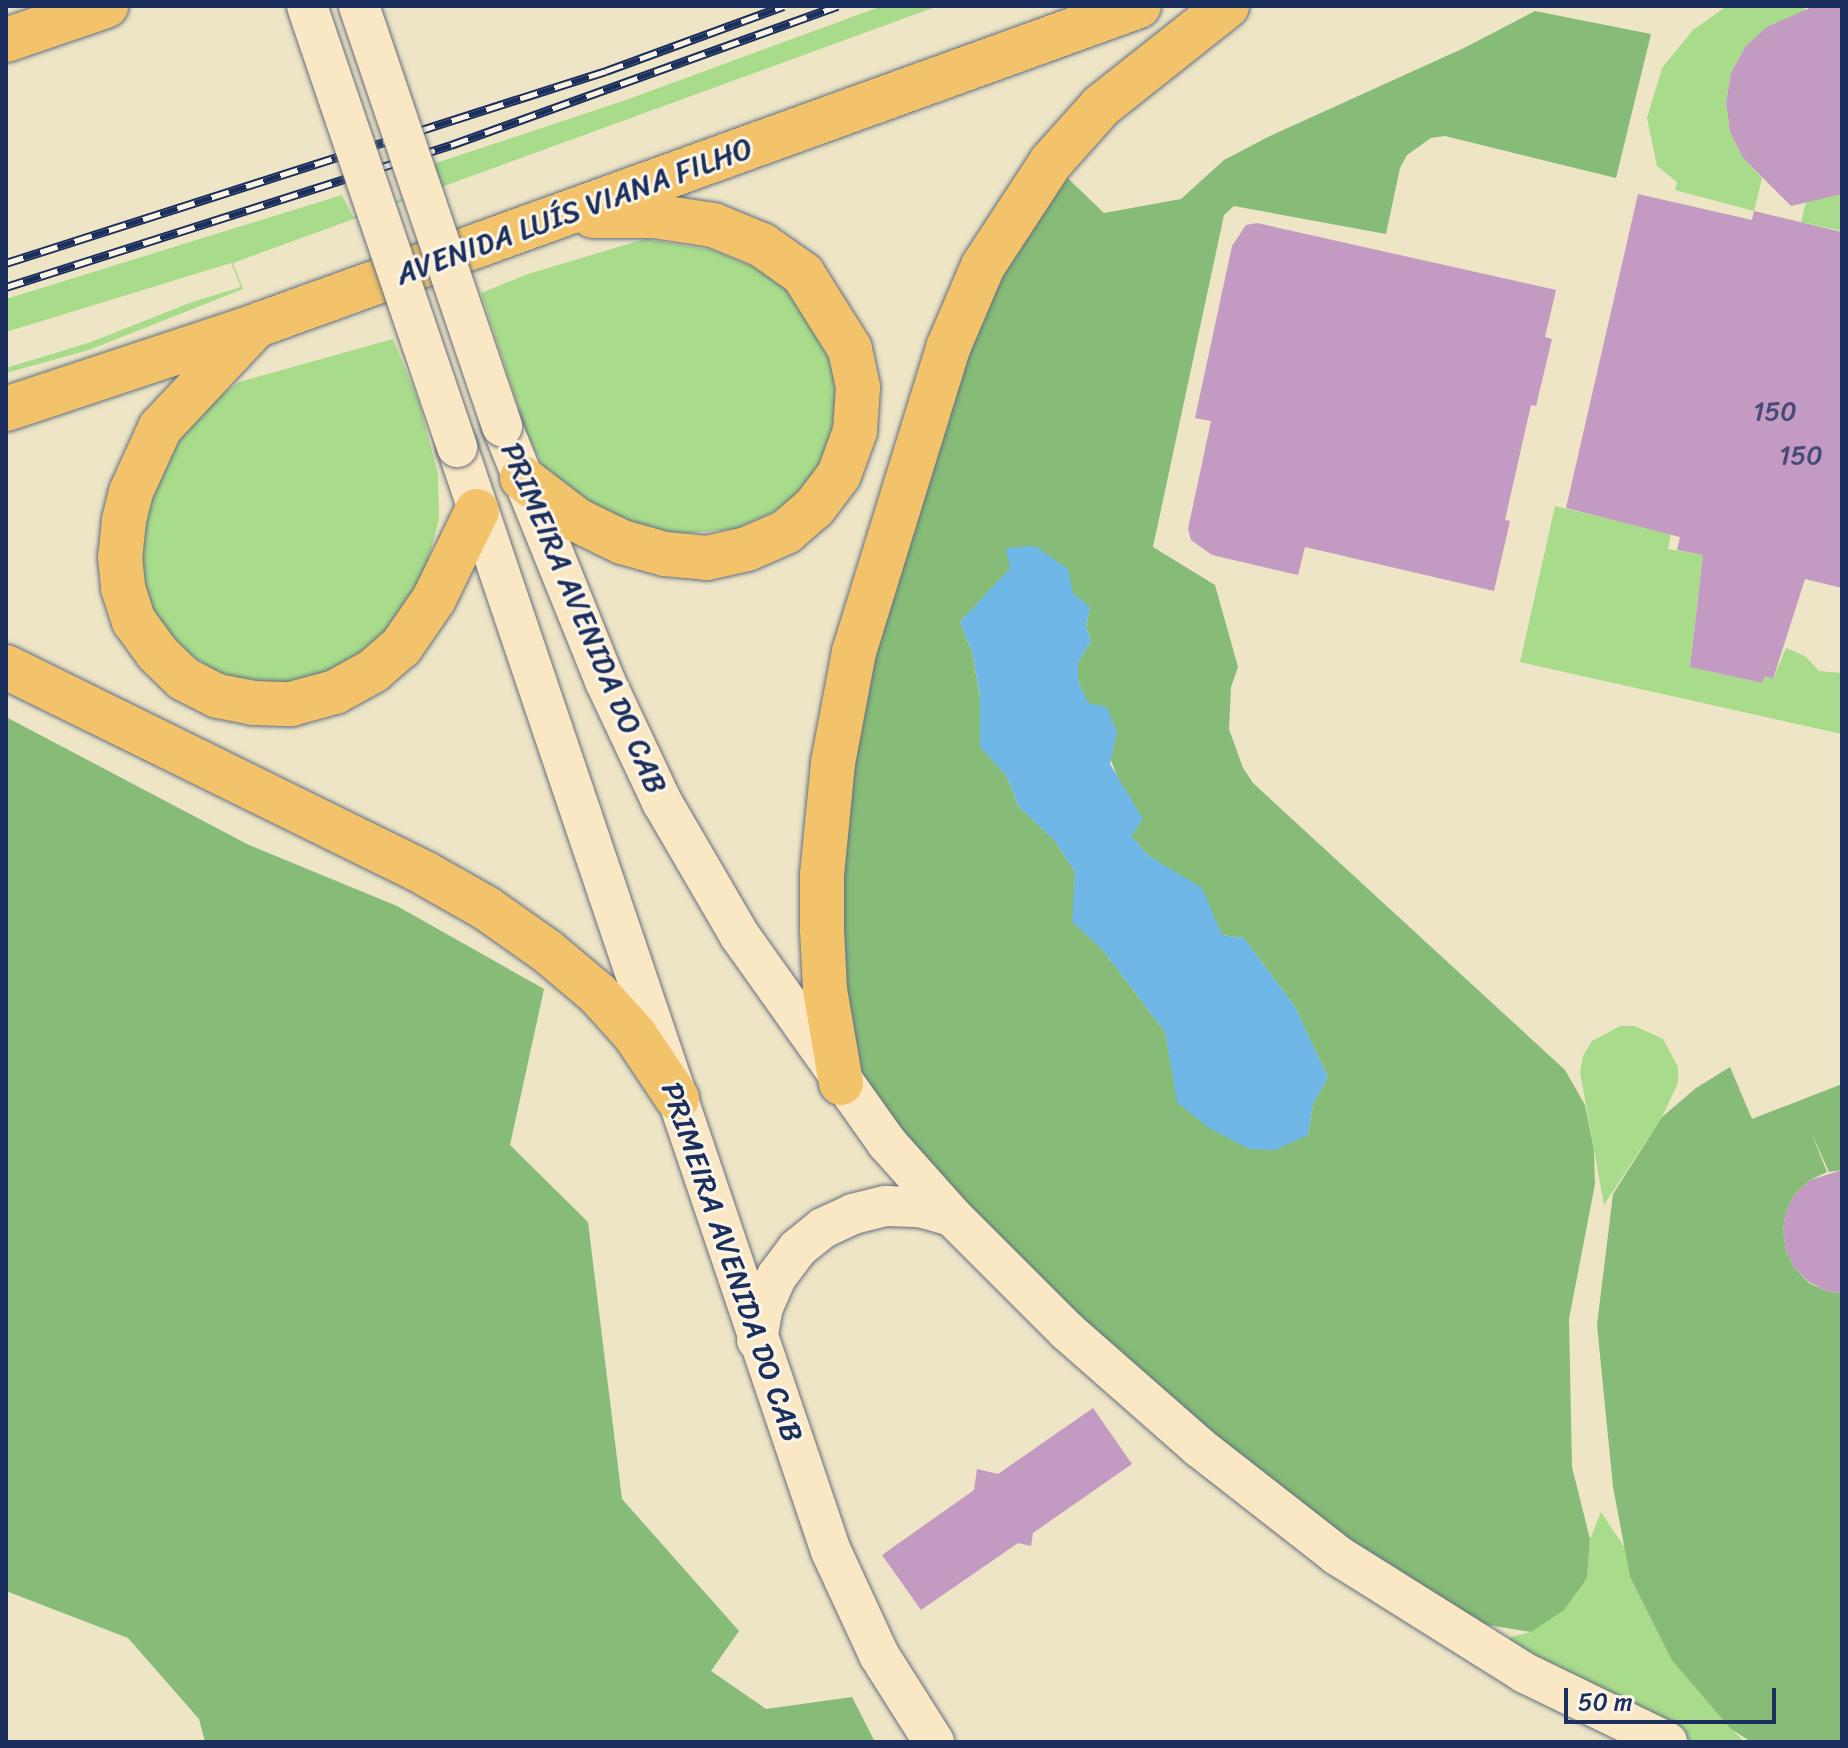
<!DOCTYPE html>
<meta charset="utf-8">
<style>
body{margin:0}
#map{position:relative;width:1848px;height:1748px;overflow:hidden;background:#ede5c5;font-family:Sriracha,sans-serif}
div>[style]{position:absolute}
.green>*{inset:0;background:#a8dc8b}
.forest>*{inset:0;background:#86bc77}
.water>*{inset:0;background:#6fb7e7}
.building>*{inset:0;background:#c39ac2}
.roads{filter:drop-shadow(0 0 2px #646f82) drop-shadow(0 0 2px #646f82)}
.secondary>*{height:40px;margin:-20px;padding:0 20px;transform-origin:20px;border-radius:20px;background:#fae7c3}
.highway>*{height:44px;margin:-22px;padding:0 22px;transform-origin:22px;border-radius:22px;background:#f2c36a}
.rail>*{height:9px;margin-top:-4.5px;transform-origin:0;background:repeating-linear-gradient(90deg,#fcf5e5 0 18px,#1b2f5e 0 36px);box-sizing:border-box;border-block:2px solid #1b2f5e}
.bridges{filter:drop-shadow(0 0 2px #646f82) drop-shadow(0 0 2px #646f82)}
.secondary-bridge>*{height:40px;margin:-20px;padding:0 20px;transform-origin:20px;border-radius:20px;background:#fae7c3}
span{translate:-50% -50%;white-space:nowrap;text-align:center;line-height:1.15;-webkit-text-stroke:6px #fcf5e5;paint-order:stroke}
.number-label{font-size:26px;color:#454a77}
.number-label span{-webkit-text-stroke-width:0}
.street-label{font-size:30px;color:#1b2f5e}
.frame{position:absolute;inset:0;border:8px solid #1b2f5e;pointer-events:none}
.scale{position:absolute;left:1564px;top:1688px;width:212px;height:36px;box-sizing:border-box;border:4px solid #1b2f5e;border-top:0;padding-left:10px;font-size:24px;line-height:28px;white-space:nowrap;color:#1b2f5e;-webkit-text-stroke:6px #fcf5e5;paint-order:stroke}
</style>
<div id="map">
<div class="green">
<i style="clip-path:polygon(882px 6px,938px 6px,233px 263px,243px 289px,89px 350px,6px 373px,6px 368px,91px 342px,192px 302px,241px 287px,231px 263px,6px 332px,6px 299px,342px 195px,353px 217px,439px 185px,433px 164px,626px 100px)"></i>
<i style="clip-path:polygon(1727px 6px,1804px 6px,1806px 13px,1745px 47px,1731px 73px,1726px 102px,1730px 132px,1743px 158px,1762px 178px,1754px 211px,1675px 190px,1677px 182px,1657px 166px,1647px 118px,1662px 68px,1693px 30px)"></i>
<i style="clip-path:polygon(1842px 194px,1842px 231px,1801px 222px,1807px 198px)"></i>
<i style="clip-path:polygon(645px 239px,712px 250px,766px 272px,795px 295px,818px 327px,840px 391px,827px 453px,793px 502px,737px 529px,665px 535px,599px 512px,545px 471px,528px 436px,481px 293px,528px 274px)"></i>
<i style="clip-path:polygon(393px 339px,419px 402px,438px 474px,439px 519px,425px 573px,388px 633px,327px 675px,264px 687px,216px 672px,167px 638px,144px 594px,138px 541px,147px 486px,195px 415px,239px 382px)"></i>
<i style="clip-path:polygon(1555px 506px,1671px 534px,1668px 549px,1703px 555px,1690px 667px,1762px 683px,1765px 676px,1773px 679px,1786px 648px,1805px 656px,1819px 671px,1842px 673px,1842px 734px,1520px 662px)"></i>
<i style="clip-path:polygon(1620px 1026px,1635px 1026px,1663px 1039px,1678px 1067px,1678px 1083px,1662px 1117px,1604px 1205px,1580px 1072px,1583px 1056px,1592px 1041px)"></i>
<i style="clip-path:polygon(1601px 1512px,1625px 1548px,1630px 1577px,1671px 1659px,1744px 1742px,1667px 1742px,1479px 1645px,1531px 1632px,1587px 1578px,1590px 1539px)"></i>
</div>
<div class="forest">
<i style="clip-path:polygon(evenodd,1535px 11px,1651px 34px,1616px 178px,1445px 136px,1431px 138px,1407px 155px,1400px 168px,1386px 234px,1234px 206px,1224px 215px,1153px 547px,1215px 585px,1238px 667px,1231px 687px,1229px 729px,1243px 768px,1253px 783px,1565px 1070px,1585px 1105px,1594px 1150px,1595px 1184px,1569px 1319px,1572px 1467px,1590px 1539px,1587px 1578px,1564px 1610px,1531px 1632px,1428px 1615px,1337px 1555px,887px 1143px,825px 989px,880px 561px,1051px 162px,1104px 213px,1181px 199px,1224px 160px,1268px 137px,1464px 48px,1535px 11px,1011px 568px,1090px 607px,1086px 627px,1091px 641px,1078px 663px,1078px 680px,1120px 783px,1131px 836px,1149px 856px,1170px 870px,1222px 935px,1244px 938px,1295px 1007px,1328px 1077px,1313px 1104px,1308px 1135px,1178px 1102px,1165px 1032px,1102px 949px,1073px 922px,1075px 872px,1054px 840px,1019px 807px,1006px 775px,980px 746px,980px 697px,972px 652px,960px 622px,1011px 568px)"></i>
<i style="clip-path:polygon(6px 717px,247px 844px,397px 906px,544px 989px,510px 1145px,588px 1222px,622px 1499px,739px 1631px,711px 1671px,766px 1709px,852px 1697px,875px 1742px,205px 1742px,199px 1719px,128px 1638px,6px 1591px)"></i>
<i style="clip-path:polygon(1730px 1067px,1752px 1119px,1842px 1084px,1842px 1170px,1829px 1172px,1811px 1132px,1827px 1172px,1810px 1180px,1795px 1194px,1786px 1211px,1783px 1230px,1786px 1250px,1794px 1267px,1809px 1283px,1829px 1292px,1842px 1293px,1842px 1742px,1751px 1742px,1730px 1728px,1671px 1659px,1630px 1577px,1613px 1487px,1597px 1325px,1613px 1194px,1662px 1117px,1696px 1088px)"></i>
</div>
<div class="water">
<i style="clip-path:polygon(1035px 546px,1068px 569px,1073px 593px,1090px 607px,1086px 627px,1091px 641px,1078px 663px,1078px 680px,1088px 703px,1107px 707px,1117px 732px,1110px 764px,1143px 819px,1131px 836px,1149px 856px,1202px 888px,1222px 935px,1244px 938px,1295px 1007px,1328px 1077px,1313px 1104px,1308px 1135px,1275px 1150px,1249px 1149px,1209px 1128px,1177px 1102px,1165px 1032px,1102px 949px,1072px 922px,1075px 872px,1054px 840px,1019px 807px,1006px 775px,980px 747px,980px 696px,972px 652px,960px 622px,1010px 568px,1006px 548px)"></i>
</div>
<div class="building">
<i style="clip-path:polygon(1814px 6px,1842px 6px,1842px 194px,1791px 206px,1743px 158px,1730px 132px,1726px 102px,1731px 73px,1745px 47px,1767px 27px)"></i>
<i style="clip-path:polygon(1638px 194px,1752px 220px,1754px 211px,1842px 232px,1842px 588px,1805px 579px,1773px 679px,1765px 676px,1762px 683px,1690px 667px,1703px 555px,1677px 550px,1680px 537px,1566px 508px)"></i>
<i style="clip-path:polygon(1257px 223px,1556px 290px,1545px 337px,1552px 339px,1536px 406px,1531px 405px,1505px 520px,1510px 521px,1494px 591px,1305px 547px,1298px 575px,1212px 555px,1191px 540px,1188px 529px,1211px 421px,1195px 418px,1232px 246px,1246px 225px)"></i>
<i style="clip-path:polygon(1842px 1170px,1842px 1293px,1829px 1292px,1809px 1282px,1794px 1267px,1786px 1250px,1783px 1230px,1786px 1211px,1795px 1194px,1810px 1180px)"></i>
<i style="clip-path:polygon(1093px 1408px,1132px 1464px,1033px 1533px,1031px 1546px,1018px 1543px,921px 1610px,882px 1555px,974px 1490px,977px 1469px,998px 1474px)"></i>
</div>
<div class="roads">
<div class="secondary">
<i style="left:502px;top:426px;width:275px;rotate:68deg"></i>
<i style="left:605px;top:681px;width:134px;rotate:64.8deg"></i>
<i style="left:662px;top:802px;width:155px;rotate:59.8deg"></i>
<i style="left:740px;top:936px;width:254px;rotate:54.6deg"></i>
<i style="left:887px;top:1143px;width:98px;rotate:48.3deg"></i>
<i style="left:952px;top:1216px;width:163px;rotate:45deg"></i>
<i style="left:1067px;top:1331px;width:176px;rotate:41.3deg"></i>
<i style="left:1199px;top:1447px;width:175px;rotate:38deg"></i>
<i style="left:1337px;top:1555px;width:222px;rotate:32.1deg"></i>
<i style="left:1525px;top:1673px;width:158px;rotate:25.9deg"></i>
<i style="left:457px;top:447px;width:1166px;rotate:71.29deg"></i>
<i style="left:831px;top:1551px;width:115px;rotate:65.2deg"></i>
<i style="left:879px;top:1655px;width:103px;rotate:57.7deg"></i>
<i style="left:757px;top:1340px;width:34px;rotate:-80deg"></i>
<i style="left:763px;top:1307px;width:34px;rotate:-66deg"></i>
<i style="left:777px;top:1276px;width:34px;rotate:-53deg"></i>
<i style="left:797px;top:1249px;width:33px;rotate:-39deg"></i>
<i style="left:823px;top:1228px;width:33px;rotate:-25deg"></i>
<i style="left:853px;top:1214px;width:34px;rotate:-14deg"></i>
<i style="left:886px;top:1206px;width:34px;rotate:2deg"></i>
<i style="left:920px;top:1207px;width:33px;rotate:16deg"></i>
</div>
<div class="highway">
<i style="left:6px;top:40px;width:106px;rotate:-18.8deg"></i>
<i style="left:251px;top:331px;width:133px;rotate:133.2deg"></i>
<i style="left:160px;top:428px;width:70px;rotate:114.4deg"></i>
<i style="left:131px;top:492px;width:30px;rotate:104deg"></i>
<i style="left:124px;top:521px;width:36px;rotate:96deg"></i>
<i style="left:120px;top:557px;width:31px;rotate:84deg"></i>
<i style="left:123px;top:588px;width:35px;rotate:72deg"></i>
<i style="left:134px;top:621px;width:39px;rotate:54deg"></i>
<i style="left:157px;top:653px;width:37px;rotate:44deg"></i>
<i style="left:184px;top:679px;width:38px;rotate:27deg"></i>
<i style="left:218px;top:696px;width:36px;rotate:11deg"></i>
<i style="left:253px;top:703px;width:38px;rotate:2deg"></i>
<i style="left:291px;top:704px;width:46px;rotate:-15.3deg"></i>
<i style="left:335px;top:692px;width:43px;rotate:-28.9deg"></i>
<i style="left:373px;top:671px;width:37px;rotate:-41deg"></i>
<i style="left:401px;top:647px;width:58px;rotate:-55.5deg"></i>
<i style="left:434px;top:599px;width:98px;rotate:-64deg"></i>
<i style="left:6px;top:409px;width:262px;rotate:-18.4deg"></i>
<i style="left:255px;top:326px;width:940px;rotate:-19.9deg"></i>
<i style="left:522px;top:478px;width:69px;rotate:37.4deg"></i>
<i style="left:577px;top:520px;width:50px;rotate:26.1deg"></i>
<i style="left:622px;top:542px;width:45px;rotate:15.6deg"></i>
<i style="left:665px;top:554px;width:42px;rotate:5.4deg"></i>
<i style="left:707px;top:558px;width:41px;rotate:-12.7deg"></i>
<i style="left:747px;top:549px;width:43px;rotate:-23.6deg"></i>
<i style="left:786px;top:532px;width:37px;rotate:-41deg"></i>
<i style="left:814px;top:508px;width:41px;rotate:-52.9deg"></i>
<i style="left:839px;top:475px;width:47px;rotate:-70deg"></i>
<i style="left:855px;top:431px;width:44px;rotate:-86.1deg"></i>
<i style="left:858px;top:387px;width:39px;rotate:-102deg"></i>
<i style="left:850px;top:349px;width:89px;rotate:-122.1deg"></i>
<i style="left:803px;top:274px;width:50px;rotate:-144.7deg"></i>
<i style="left:762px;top:245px;width:53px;rotate:-157.8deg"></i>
<i style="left:713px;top:225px;width:60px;rotate:-171.3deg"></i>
<i style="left:654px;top:216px;width:61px;rotate:180deg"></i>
<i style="left:6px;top:667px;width:468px;rotate:26.2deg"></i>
<i style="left:426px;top:874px;width:69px;rotate:29.5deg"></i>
<i style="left:486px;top:908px;width:75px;rotate:35.2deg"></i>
<i style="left:547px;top:951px;width:67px;rotate:40.1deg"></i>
<i style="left:598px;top:994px;width:55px;rotate:47.9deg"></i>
<i style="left:635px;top:1035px;width:76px;rotate:56.3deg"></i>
<i style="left:841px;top:1083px;width:95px;rotate:-99.7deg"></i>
<i style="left:825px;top:989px;width:60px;rotate:-92.9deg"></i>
<i style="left:822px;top:929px;width:54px;rotate:-90deg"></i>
<i style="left:822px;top:875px;width:113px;rotate:-84.4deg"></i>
<i style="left:833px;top:763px;width:113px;rotate:-79.3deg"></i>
<i style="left:854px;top:652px;width:318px;rotate:-72.8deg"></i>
<i style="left:948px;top:348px;width:89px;rotate:-66.9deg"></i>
<i style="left:983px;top:266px;width:124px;rotate:-56.8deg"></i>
<i style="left:1051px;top:162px;width:75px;rotate:-48.2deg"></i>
<i style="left:1101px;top:106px;width:161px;rotate:-38.4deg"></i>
</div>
</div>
<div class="rail">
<i style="left:6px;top:263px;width:630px;rotate:-17.74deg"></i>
<i style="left:606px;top:71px;width:189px;rotate:-20.1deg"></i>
<i style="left:6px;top:287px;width:467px;rotate:-17.7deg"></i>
<i style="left:451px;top:145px;width:411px;rotate:-19.8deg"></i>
</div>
<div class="bridges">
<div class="secondary-bridge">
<i style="left:307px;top:6px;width:466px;rotate:71.2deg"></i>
<i style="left:359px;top:6px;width:444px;rotate:71.2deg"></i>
</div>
</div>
<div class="number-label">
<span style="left:1775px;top:412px">150</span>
<span style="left:1801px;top:456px">150</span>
</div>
<div class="street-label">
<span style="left:574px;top:211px;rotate:-20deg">AVENIDA LUÍS VIANA FILHO</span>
<span style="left:584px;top:618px;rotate:67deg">PRIMEIRA AVENIDA DO CAB</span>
<span style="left:732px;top:1262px;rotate:71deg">PRIMEIRA AVENIDA DO CAB</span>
</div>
<div class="frame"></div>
<div class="scale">50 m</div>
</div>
